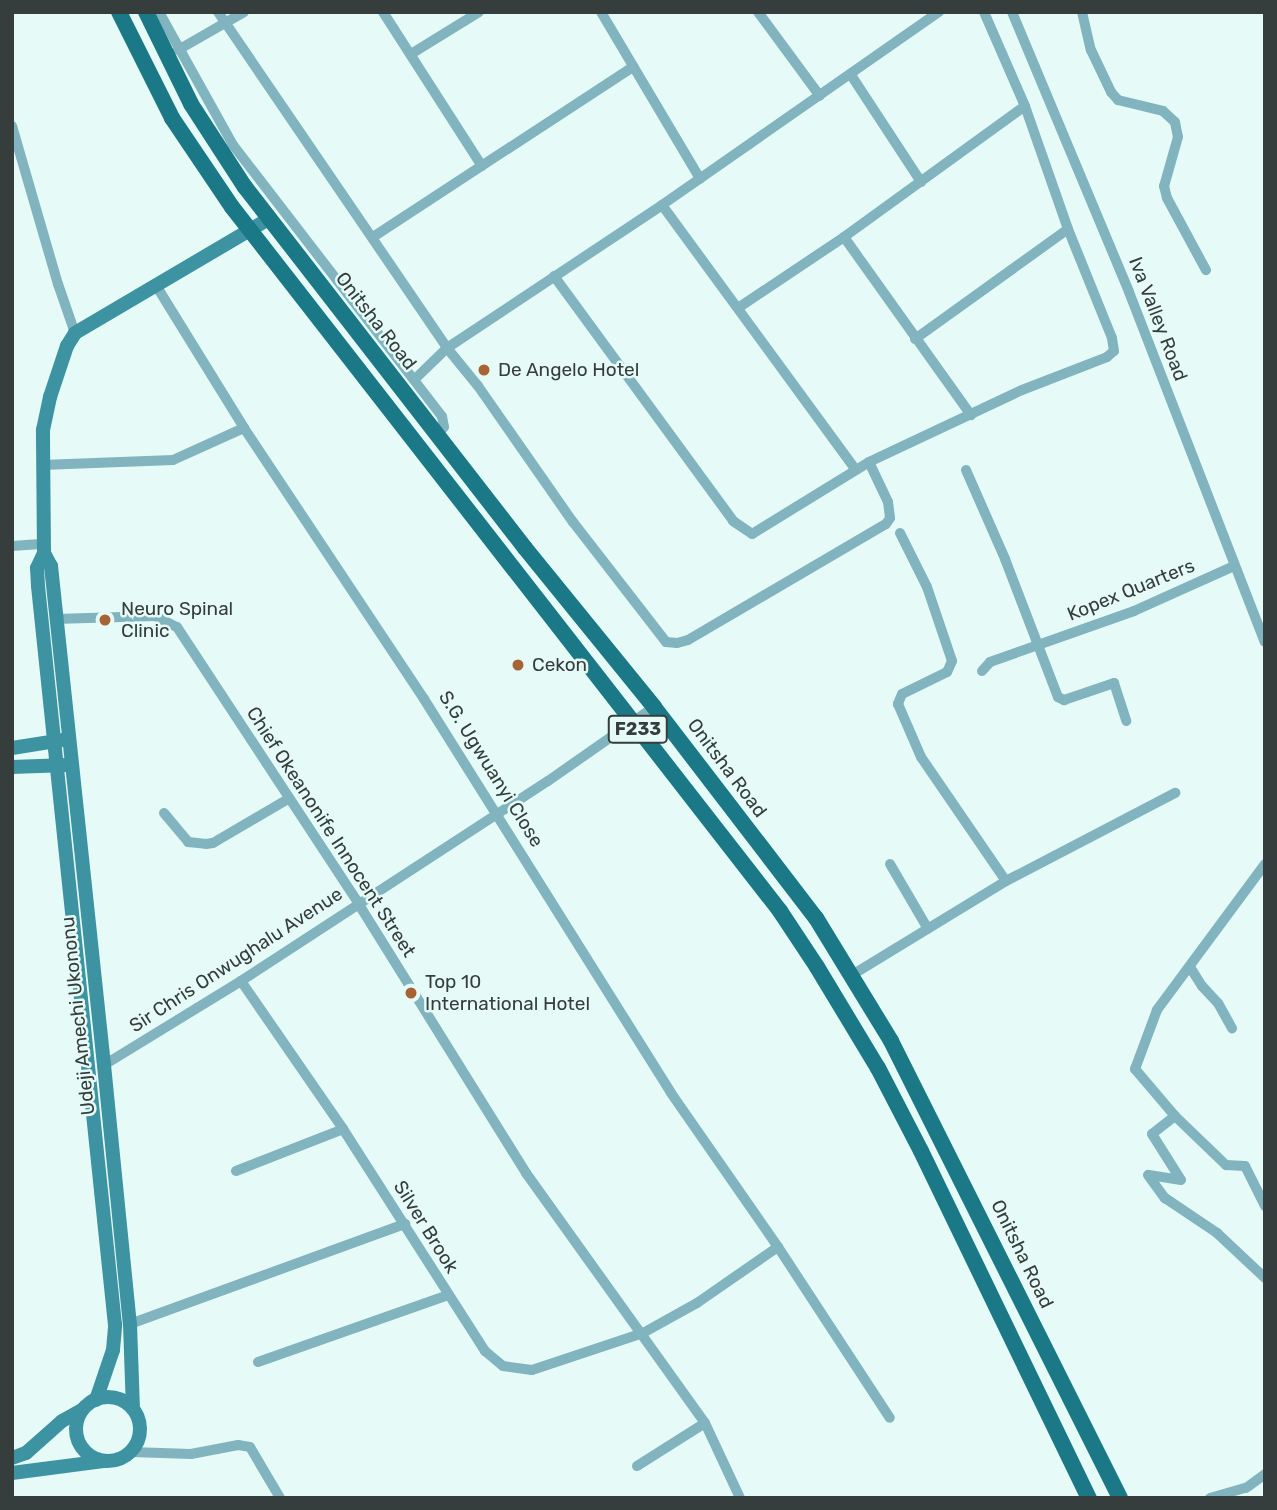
<!DOCTYPE html>
<style>
body{margin:0}
#map{position:relative;width:1277px;height:1510px;overflow:hidden;background:#e6fbf8;font-family:Rubik,sans-serif}
div>[style]{position:absolute}
.minor>*{height:10px;margin:-5px;padding:0 5px;transform-origin:5px;border-radius:5px;background:#81b4be}
.secondary>*{height:14px;margin:-7px;padding:0 7px;transform-origin:7px;border-radius:7px;background:#3d93a2}
.secondary>.ring{margin:-7px;padding:0;box-sizing:content-box;background:none;border:14px solid #3d93a2;border-radius:50%}
.primary>*{height:16px;margin:-8px;padding:0 8px;transform-origin:8px;border-radius:8px;background:#1b7987}
.dots>*{width:19px;height:19px;translate:-50% -50%;box-sizing:border-box;border:4px solid #e6fbf8;border-radius:50%}
span{translate:-50% -50%;white-space:nowrap;text-align:center;line-height:1.15;-webkit-text-stroke:5px #e6fbf8;paint-order:stroke}
.shield-label span{padding:2px 5px;background:#e6fbf8;border:2px solid;border-radius:5px;-webkit-text-stroke-width:0}
.shield-label{font-size:18px;color:#353e3c;font-weight:700}
.street-label{font-size:19px;color:#353e3c}
.poi-label{font-size:19px;color:#353e3c}
.left{translate:0 -50%;text-align:left}
.frame{position:absolute;inset:0;border:14px solid #353e3c;pointer-events:none}
</style>
<div id="map">
<div class="minor">
<i style="left:159px;top:12px;width:152px;rotate:60.9deg"></i>
<i style="left:233px;top:145px;width:342px;rotate:52.4deg"></i>
<i style="left:442px;top:416px;width:11px;rotate:80deg"></i>
<i style="left:444px;top:427px;width:11px;rotate:131deg"></i>
<i style="left:218px;top:12px;width:407px;rotate:55.7deg"></i>
<i style="left:447px;top:348px;width:49px;rotate:50.8deg"></i>
<i style="left:478px;top:386px;width:166px;rotate:55.1deg"></i>
<i style="left:573px;top:522px;width:152px;rotate:52.2deg"></i>
<i style="left:666px;top:642px;width:11px;rotate:5deg"></i>
<i style="left:677px;top:643px;width:11px;rotate:-15deg"></i>
<i style="left:688px;top:640px;width:229px;rotate:-30.4deg"></i>
<i style="left:886px;top:524px;width:7px;rotate:-56deg"></i>
<i style="left:890px;top:518px;width:16px;rotate:-97deg"></i>
<i style="left:888px;top:502px;width:44px;rotate:-115.4deg"></i>
<i style="left:383px;top:12px;width:183px;rotate:57.3deg"></i>
<i style="left:601px;top:12px;width:194px;rotate:59.3deg"></i>
<i style="left:758px;top:12px;width:104px;rotate:53.6deg"></i>
<i style="left:1012px;top:12px;width:303px;rotate:67.3deg"></i>
<i style="left:1129px;top:292px;width:375px;rotate:68.8deg"></i>
<i style="left:1082px;top:12px;width:39px;rotate:77deg"></i>
<i style="left:1091px;top:50px;width:47px;rotate:64.5deg"></i>
<i style="left:1111px;top:92px;width:11px;rotate:49deg"></i>
<i style="left:1118px;top:100px;width:46px;rotate:13.7deg"></i>
<i style="left:1163px;top:111px;width:16px;rotate:43deg"></i>
<i style="left:1175px;top:122px;width:15px;rotate:79deg"></i>
<i style="left:1178px;top:137px;width:51px;rotate:105.9deg"></i>
<i style="left:1164px;top:186px;width:12px;rotate:76deg"></i>
<i style="left:1167px;top:198px;width:82px;rotate:61.6deg"></i>
<i style="left:178px;top:50px;width:76px;rotate:-29.9deg"></i>
<i style="left:411px;top:54px;width:80px;rotate:-31.7deg"></i>
<i style="left:851px;top:75px;width:128px;rotate:56.8deg"></i>
<i style="left:12px;top:126px;width:165px;rotate:73.8deg"></i>
<i style="left:58px;top:284px;width:52px;rotate:70.9deg"></i>
<i style="left:662px;top:205px;width:328px;rotate:53.8deg"></i>
<i style="left:373px;top:237px;width:311px;rotate:-33.2deg"></i>
<i style="left:844px;top:237px;width:219px;rotate:54.5deg"></i>
<i style="left:554px;top:276px;width:303px;rotate:53.8deg"></i>
<i style="left:733px;top:521px;width:23px;rotate:34deg"></i>
<i style="left:752px;top:534px;width:137px;rotate:-31.6deg"></i>
<i style="left:869px;top:462px;width:169px;rotate:-25.2deg"></i>
<i style="left:1022px;top:390px;width:91px;rotate:-21.2deg"></i>
<i style="left:1107px;top:357px;width:9px;rotate:-41deg"></i>
<i style="left:1114px;top:351px;width:13px;rotate:-99deg"></i>
<i style="left:1112px;top:338px;width:118px;rotate:-112deg"></i>
<i style="left:1068px;top:229px;width:130px;rotate:-109.3deg"></i>
<i style="left:1025px;top:106px;width:103px;rotate:-113.6deg"></i>
<i style="left:157px;top:287px;width:166px;rotate:58.3deg"></i>
<i style="left:244px;top:428px;width:325px;rotate:56.4deg"></i>
<i style="left:424px;top:699px;width:465px;rotate:57.9deg"></i>
<i style="left:671px;top:1093px;width:188px;rotate:55.2deg"></i>
<i style="left:778px;top:1247px;width:204px;rotate:56.8deg"></i>
<i style="left:738px;top:308px;width:128px;rotate:-33.8deg"></i>
<i style="left:844px;top:237px;width:223px;rotate:-35.9deg"></i>
<i style="left:915px;top:339px;width:188px;rotate:-35.7deg"></i>
<i style="left:416px;top:378px;width:43px;rotate:-44.1deg"></i>
<i style="left:447px;top:348px;width:258px;rotate:-33.6deg"></i>
<i style="left:662px;top:205px;width:338px;rotate:-34.9deg"></i>
<i style="left:42px;top:465px;width:131px;rotate:-2.2deg"></i>
<i style="left:173px;top:460px;width:78px;rotate:-24.3deg"></i>
<i style="left:966px;top:470px;width:97px;rotate:66.3deg"></i>
<i style="left:1005px;top:559px;width:148px;rotate:69deg"></i>
<i style="left:1058px;top:697px;width:7px;rotate:27deg"></i>
<i style="left:1064px;top:700px;width:53px;rotate:-18.8deg"></i>
<i style="left:1114px;top:683px;width:40px;rotate:72deg"></i>
<i style="left:900px;top:533px;width:60px;rotate:63.4deg"></i>
<i style="left:927px;top:587px;width:78px;rotate:71.3deg"></i>
<i style="left:952px;top:661px;width:12px;rotate:114deg"></i>
<i style="left:947px;top:672px;width:50px;rotate:153.9deg"></i>
<i style="left:902px;top:694px;width:11px;rotate:112deg"></i>
<i style="left:898px;top:704px;width:58px;rotate:66.5deg"></i>
<i style="left:921px;top:757px;width:150px;rotate:55.6deg"></i>
<i style="left:12px;top:546px;width:32px;rotate:-4deg"></i>
<i style="left:55px;top:619px;width:100px;rotate:-1.7deg"></i>
<i style="left:155px;top:616px;width:25px;rotate:27deg"></i>
<i style="left:177px;top:627px;width:330px;rotate:56.7deg"></i>
<i style="left:358px;top:903px;width:318px;rotate:58.1deg"></i>
<i style="left:526px;top:1173px;width:307px;rotate:54.4deg"></i>
<i style="left:705px;top:1423px;width:83px;rotate:65deg"></i>
<i style="left:982px;top:671px;width:12px;rotate:-48deg"></i>
<i style="left:990px;top:662px;width:153px;rotate:-19.5deg"></i>
<i style="left:1134px;top:611px;width:110px;rotate:-24.2deg"></i>
<i style="left:164px;top:813px;width:38px;rotate:50deg"></i>
<i style="left:188px;top:842px;width:18px;rotate:6deg"></i>
<i style="left:206px;top:844px;width:7px;rotate:-8deg"></i>
<i style="left:213px;top:843px;width:87px;rotate:-30.4deg"></i>
<i style="left:890px;top:864px;width:75px;rotate:59.7deg"></i>
<i style="left:1265px;top:864px;width:182px;rotate:126.5deg"></i>
<i style="left:1157px;top:1010px;width:63px;rotate:110.4deg"></i>
<i style="left:1135px;top:1069px;width:62px;rotate:49.6deg"></i>
<i style="left:1175px;top:1116px;width:29px;rotate:142deg"></i>
<i style="left:1152px;top:1134px;width:54px;rotate:57.8deg"></i>
<i style="left:1181px;top:1180px;width:33px;rotate:-171deg"></i>
<i style="left:1148px;top:1175px;width:29px;rotate:54deg"></i>
<i style="left:1165px;top:1198px;width:63px;rotate:33.9deg"></i>
<i style="left:1217px;top:1233px;width:66px;rotate:43.2deg"></i>
<i style="left:1190px;top:967px;width:22px;rotate:58deg"></i>
<i style="left:1202px;top:986px;width:23px;rotate:47deg"></i>
<i style="left:1218px;top:1003px;width:29px;rotate:61deg"></i>
<i style="left:852px;top:975px;width:180px;rotate:-31.4deg"></i>
<i style="left:1006px;top:881px;width:191px;rotate:-27.5deg"></i>
<i style="left:241px;top:981px;width:180px;rotate:55.4deg"></i>
<i style="left:343px;top:1129px;width:264px;rotate:57.4deg"></i>
<i style="left:485px;top:1351px;width:23px;rotate:40deg"></i>
<i style="left:503px;top:1366px;width:29px;rotate:8deg"></i>
<i style="left:532px;top:1370px;width:117px;rotate:-18.4deg"></i>
<i style="left:643px;top:1333px;width:62px;rotate:-29.1deg"></i>
<i style="left:697px;top:1303px;width:98px;rotate:-34.7deg"></i>
<i style="left:104px;top:1065px;width:161px;rotate:-31.5deg"></i>
<i style="left:241px;top:981px;width:366px;rotate:-33.1deg"></i>
<i style="left:548px;top:781px;width:129px;rotate:-34.9deg"></i>
<i style="left:1175px;top:1116px;width:71px;rotate:43.9deg"></i>
<i style="left:1226px;top:1165px;width:19px;rotate:3deg"></i>
<i style="left:1245px;top:1166px;width:45px;rotate:63.4deg"></i>
<i style="left:236px;top:1171px;width:115px;rotate:-21.4deg"></i>
<i style="left:130px;top:1324px;width:293px;rotate:-20deg"></i>
<i style="left:258px;top:1362px;width:201px;rotate:-19.4deg"></i>
<i style="left:131px;top:1452px;width:60px;rotate:1.9deg"></i>
<i style="left:191px;top:1454px;width:48px;rotate:-10.8deg"></i>
<i style="left:238px;top:1445px;width:12px;rotate:9deg"></i>
<i style="left:250px;top:1447px;width:59px;rotate:59.5deg"></i>
<i style="left:637px;top:1466px;width:80px;rotate:-32.3deg"></i>
<i style="left:1210px;top:1498px;width:37px;rotate:-16deg"></i>
<i style="left:1246px;top:1488px;width:24px;rotate:-36deg"></i>
</div>
<div class="secondary">
<i style="left:44px;top:553px;width:15px;rotate:62deg"></i>
<i style="left:51px;top:566px;width:502px;rotate:83.94deg"></i>
<i style="left:104px;top:1065px;width:260px;rotate:84.3deg"></i>
<i style="left:130px;top:1324px;width:85px;rotate:88deg"></i>
<i style="left:12px;top:748px;width:52px;rotate:-8.9deg"></i>
<i style="left:12px;top:767px;width:55px;rotate:-2.1deg"></i>
<i class="ring" style="left:76px;top:1397px;width:50px;height:50px"></i>
<i style="left:96px;top:1400px;width:53px;rotate:-71.2deg"></i>
<i style="left:113px;top:1350px;width:25px;rotate:-85deg"></i>
<i style="left:115px;top:1325px;width:743px;rotate:-95.95deg"></i>
<i style="left:38px;top:586px;width:18px;rotate:-93deg"></i>
<i style="left:37px;top:568px;width:17px;rotate:-65deg"></i>
<i style="left:44px;top:553px;width:123px;rotate:-90.5deg"></i>
<i style="left:43px;top:430px;width:34px;rotate:-78deg"></i>
<i style="left:50px;top:397px;width:54px;rotate:-71.6deg"></i>
<i style="left:67px;top:346px;width:15px;rotate:-58deg"></i>
<i style="left:75px;top:333px;width:226px;rotate:-30.5deg"></i>
<i style="left:12px;top:1458px;width:15px;rotate:-20deg"></i>
<i style="left:26px;top:1453px;width:48px;rotate:-41.6deg"></i>
<i style="left:62px;top:1421px;width:23px;rotate:-29deg"></i>
<i style="left:12px;top:1473px;width:94px;rotate:-7.4deg"></i>
</div>
<div class="primary">
<i style="left:119px;top:12px;width:119px;rotate:63.4deg"></i>
<i style="left:172px;top:118px;width:107px;rotate:56deg"></i>
<i style="left:232px;top:207px;width:892px;rotate:52.1deg"></i>
<i style="left:780px;top:911px;width:67px;rotate:56.5deg"></i>
<i style="left:817px;top:967px;width:118px;rotate:58.9deg"></i>
<i style="left:878px;top:1068px;width:93px;rotate:62.6deg"></i>
<i style="left:921px;top:1151px;width:386px;rotate:64.2deg"></i>
<i style="left:146px;top:12px;width:102px;rotate:63.9deg"></i>
<i style="left:191px;top:104px;width:99px;rotate:57deg"></i>
<i style="left:245px;top:187px;width:457px;rotate:52.2deg"></i>
<i style="left:525px;top:548px;width:205px;rotate:50.9deg"></i>
<i style="left:654px;top:707px;width:266px;rotate:52.5deg"></i>
<i style="left:816px;top:918px;width:144px;rotate:58.6deg"></i>
<i style="left:891px;top:1041px;width:511px;rotate:63.38deg"></i>
</div>
<div class="dots">
<i style="left:484px;top:370px;background:#a76333"></i>
<i style="left:105px;top:620px;background:#a76333"></i>
<i style="left:518px;top:665px;background:#a76333"></i>
<i style="left:411px;top:993px;background:#a76333"></i>
</div>
<div class="shield-label">
<span style="left:638px;top:729px">F233</span>
</div>
<div class="street-label">
<span style="left:1158px;top:319px;rotate:69deg">Iva Valley Road</span>
<span style="left:376px;top:321px;rotate:52deg">Onitsha Road</span>
<span style="left:1131px;top:590px;rotate:-22deg">Kopex Quarters</span>
<span style="left:727px;top:768px;rotate:53deg">Onitsha Road</span>
<span style="left:491px;top:769px;rotate:58deg">S.G. Ugwuanyi Close</span>
<span style="left:331px;top:832px;rotate:57deg">Chief Okeanonife Innocent Street</span>
<span style="left:236px;top:960px;rotate:-33deg">Sir Chris Onwughalu Avenue</span>
<span style="left:78px;top:1016px;rotate:-96deg">Udeji Amechi Ukononu</span>
<span style="left:426px;top:1227px;rotate:58deg">Silver Brook</span>
<span style="left:1022px;top:1254px;rotate:64deg">Onitsha Road</span>
</div>
<div class="poi-label">
<span class="left" style="left:498px;top:370px">De Angelo Hotel</span>
<span class="left" style="left:121px;top:620px">Neuro Spinal<br>Clinic</span>
<span class="left" style="left:532px;top:665px">Cekon</span>
<span class="left" style="left:425px;top:993px">Top 10<br>International Hotel</span>
</div>
<div class="frame"></div>
</div>
